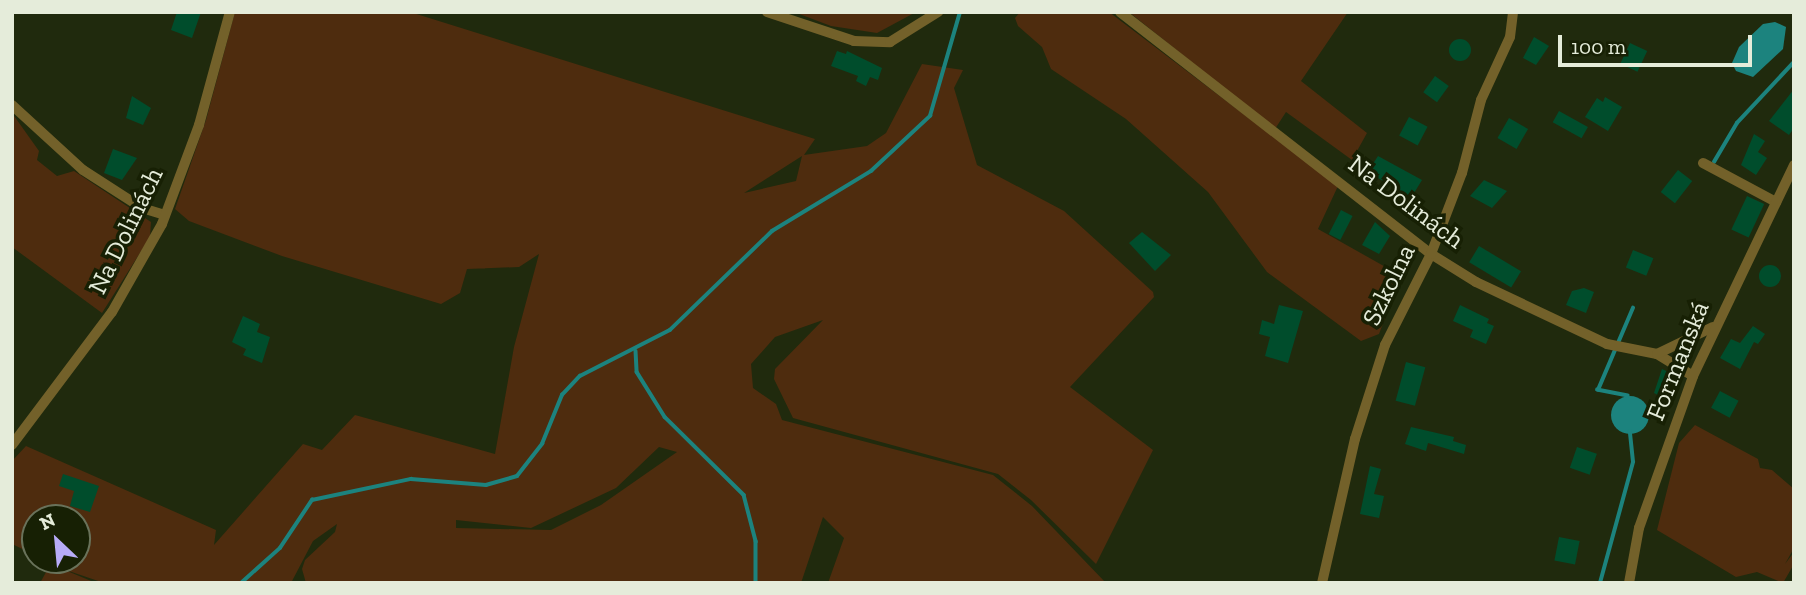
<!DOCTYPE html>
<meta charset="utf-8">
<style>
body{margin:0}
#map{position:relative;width:1806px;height:595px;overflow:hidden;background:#202a0d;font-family:"Zilla Slab",serif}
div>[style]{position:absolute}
.green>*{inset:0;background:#4e2c0e}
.water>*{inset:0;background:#1c837e}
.round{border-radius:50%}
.stream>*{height:3.5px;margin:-1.75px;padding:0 1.75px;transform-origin:1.75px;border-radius:1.75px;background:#1c837e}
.building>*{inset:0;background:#004d2c;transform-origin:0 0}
.minor>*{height:10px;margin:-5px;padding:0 5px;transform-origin:5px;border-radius:5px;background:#73612a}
span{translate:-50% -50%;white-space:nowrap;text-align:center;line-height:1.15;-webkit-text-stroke:7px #172004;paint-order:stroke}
.street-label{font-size:26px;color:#e5ecda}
.frame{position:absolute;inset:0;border:14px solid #e5ecda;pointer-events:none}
.north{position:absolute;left:21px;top:504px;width:70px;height:70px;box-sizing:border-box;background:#172004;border:2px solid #69725a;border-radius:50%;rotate:334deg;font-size:19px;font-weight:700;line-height:28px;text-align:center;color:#e5ecda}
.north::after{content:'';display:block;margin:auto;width:24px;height:32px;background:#b7abf8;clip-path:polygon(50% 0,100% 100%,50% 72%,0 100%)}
.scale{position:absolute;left:1558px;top:35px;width:194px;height:32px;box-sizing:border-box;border:4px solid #e5ecda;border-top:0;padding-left:9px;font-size:21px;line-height:24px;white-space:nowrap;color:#e5ecda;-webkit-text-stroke:5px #172004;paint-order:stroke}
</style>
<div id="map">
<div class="green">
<i style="clip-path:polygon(evenodd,235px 12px,410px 12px,815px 139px,804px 155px,867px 146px,886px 133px,922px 64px,963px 70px,954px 88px,977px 165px,1064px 211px,1153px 292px,1154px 297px,1070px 387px,1153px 450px,1096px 564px,1031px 500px,998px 474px,793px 418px,774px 379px,775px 369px,823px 320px,775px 337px,751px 364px,753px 388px,776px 404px,782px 420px,993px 475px,1032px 506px,1106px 583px,828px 583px,844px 538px,823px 517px,801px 583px,306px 583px,302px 569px,305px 560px,335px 532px,337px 524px,313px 541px,291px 583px,104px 583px,60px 568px,96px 583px,40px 583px,50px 565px,54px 566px,45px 560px,77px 560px,77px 518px,35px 518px,35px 555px,12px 544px,12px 461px,26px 446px,216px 530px,214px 545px,303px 444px,322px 450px,355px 415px,495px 454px,514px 347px,539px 254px,519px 267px,467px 269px,460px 293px,441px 304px,282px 256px,189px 221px,175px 209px,206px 120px,235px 12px,802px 156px,796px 181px,744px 193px,802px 156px,235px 12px,659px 447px,677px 452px,601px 505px,551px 530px,456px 528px,456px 520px,531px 528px,616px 488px,659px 447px)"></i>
<i style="clip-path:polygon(794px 12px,916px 12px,877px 33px,831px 26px)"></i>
<i style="clip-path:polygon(1020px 12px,1109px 12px,1338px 186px,1318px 229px,1398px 274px,1399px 282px,1379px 334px,1361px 341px,1267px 272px,1208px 192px,1126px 119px,1051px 69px,1042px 47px,1018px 26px,1015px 18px)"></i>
<i style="clip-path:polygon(1129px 12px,1348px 12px,1301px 81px,1367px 133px,1352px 160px,1286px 112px,1275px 129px)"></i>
<i style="clip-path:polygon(12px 113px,39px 151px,37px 160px,57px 176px,74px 171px,151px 222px,150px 237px,102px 313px,12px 247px)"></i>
<i style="clip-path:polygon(1695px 425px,1758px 459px,1760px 468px,1772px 470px,1794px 489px,1794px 548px,1785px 564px,1794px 552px,1794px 564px,1783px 583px,1757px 572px,1736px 577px,1657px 530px,1679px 443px)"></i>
</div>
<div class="water">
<i style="clip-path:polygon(1775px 22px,1786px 27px,1783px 49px,1753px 77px,1736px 71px,1732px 63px,1739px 47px,1763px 24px)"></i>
<i class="round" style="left:1611px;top:396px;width:38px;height:38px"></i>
</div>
<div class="stream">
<i style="left:1714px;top:162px;width:45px;rotate:-59.5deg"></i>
<i style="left:1737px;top:123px;width:83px;rotate:-46.9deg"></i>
<i style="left:636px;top:351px;width:21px;rotate:87deg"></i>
<i style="left:637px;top:372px;width:53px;rotate:58.1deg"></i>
<i style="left:665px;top:417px;width:111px;rotate:44.6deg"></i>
<i style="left:744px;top:495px;width:48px;rotate:75.4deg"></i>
<i style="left:756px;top:541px;width:42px;rotate:90deg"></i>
<i style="left:1628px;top:396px;width:31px;rotate:-169deg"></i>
<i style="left:1598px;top:390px;width:89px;rotate:-66.9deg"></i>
<i style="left:241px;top:583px;width:52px;rotate:-41.9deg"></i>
<i style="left:280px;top:548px;width:58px;rotate:-56.3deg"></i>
<i style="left:312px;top:500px;width:101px;rotate:-12deg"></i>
<i style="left:411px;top:479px;width:75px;rotate:4.6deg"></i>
<i style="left:486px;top:485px;width:32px;rotate:-16deg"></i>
<i style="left:517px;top:476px;width:41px;rotate:-52deg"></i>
<i style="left:542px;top:444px;width:53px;rotate:-67.8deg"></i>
<i style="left:562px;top:395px;width:26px;rotate:-47deg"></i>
<i style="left:580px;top:376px;width:101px;rotate:-27.1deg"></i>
<i style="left:670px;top:330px;width:142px;rotate:-44.1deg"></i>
<i style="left:772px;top:231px;width:116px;rotate:-31.2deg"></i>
<i style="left:871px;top:171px;width:81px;rotate:-43deg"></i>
<i style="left:930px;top:116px;width:108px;rotate:-73.9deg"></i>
<i style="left:1600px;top:583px;width:125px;rotate:-74.7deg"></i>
<i style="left:1633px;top:462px;width:30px;rotate:-96deg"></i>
</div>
<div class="building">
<i style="clip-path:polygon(177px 12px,201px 12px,192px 38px,171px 30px)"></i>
<i style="clip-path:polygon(1534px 37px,1549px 46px,1536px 65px,1523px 58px)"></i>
<i class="round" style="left:1449px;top:39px;width:22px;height:22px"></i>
<i style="left:1630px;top:43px;width:19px;height:23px;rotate:25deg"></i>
<i style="clip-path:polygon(837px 51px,846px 54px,847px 51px,882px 68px,878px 80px,870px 77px,866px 86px,856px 81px,858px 76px,831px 66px)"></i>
<i style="left:1435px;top:76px;width:17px;height:20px;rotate:36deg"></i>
<i style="clip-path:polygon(1794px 89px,1794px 128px,1789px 135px,1769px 121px)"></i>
<i style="clip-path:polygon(132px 96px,151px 108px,143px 125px,126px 118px)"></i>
<i style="clip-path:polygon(1605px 97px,1622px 107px,1608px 131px,1585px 117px,1597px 98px,1603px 102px)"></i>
<i style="left:1559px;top:111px;width:33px;height:13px;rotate:29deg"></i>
<i style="left:1409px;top:117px;width:21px;height:21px;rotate:28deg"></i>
<i style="left:1509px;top:118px;width:22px;height:23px;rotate:30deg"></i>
<i style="clip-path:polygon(1754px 134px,1765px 141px,1758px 152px,1767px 158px,1756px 175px,1741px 165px)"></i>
<i style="clip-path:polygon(113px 149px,137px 158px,122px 180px,104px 173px)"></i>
<i style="clip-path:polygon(1378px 156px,1422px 180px,1411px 198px,1378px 178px,1373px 187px,1362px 181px)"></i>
<i style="left:1678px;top:170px;width:18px;height:28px;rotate:38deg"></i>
<i style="clip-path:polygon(1484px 180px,1507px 191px,1492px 208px,1470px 196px)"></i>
<i style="left:1747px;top:196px;width:19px;height:37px;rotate:25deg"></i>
<i style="left:1341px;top:210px;width:13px;height:27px;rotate:27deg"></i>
<i style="clip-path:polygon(1375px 222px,1390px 236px,1379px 254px,1362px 245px)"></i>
<i style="clip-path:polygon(1142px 232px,1171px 255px,1155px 271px,1129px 243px)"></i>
<i style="left:1479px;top:246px;width:49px;height:19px;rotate:31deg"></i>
<i style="left:1633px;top:250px;width:22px;height:19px;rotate:22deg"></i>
<i class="round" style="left:1759px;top:265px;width:22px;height:22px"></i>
<i style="clip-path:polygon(1584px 288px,1594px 292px,1586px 313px,1566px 305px,1572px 291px)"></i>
<i style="clip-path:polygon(1279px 305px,1303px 311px,1288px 363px,1265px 356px,1270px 337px,1259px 334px,1262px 320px,1274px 324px)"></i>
<i style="clip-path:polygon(1460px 305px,1489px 319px,1487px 323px,1494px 326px,1486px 344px,1470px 337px,1473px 330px,1453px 321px)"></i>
<i style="clip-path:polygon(243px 316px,260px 324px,257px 332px,270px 337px,262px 363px,243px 355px,246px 349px,232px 342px)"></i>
<i style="clip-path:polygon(1753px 326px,1765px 334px,1758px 344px,1754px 342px,1740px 369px,1720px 358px,1731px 339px,1740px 343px)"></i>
<i style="left:1406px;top:362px;width:20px;height:40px;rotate:15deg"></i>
<i style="clip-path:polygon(1662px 369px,1681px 378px,1672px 402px,1654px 393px)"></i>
<i style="left:1720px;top:391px;width:21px;height:19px;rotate:28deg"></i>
<i style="clip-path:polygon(1411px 427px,1454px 437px,1453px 441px,1466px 445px,1464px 454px,1428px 443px,1426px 451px,1405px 444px)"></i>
<i style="left:1577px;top:447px;width:21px;height:22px;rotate:19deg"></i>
<i style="clip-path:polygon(1370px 466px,1381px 469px,1374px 494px,1384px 496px,1379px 518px,1360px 514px)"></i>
<i style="clip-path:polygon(63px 474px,99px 486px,90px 512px,70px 506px,74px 491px,59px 486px)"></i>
<i style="left:1559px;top:537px;width:21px;height:24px;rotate:11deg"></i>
</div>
<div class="minor">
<i style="left:767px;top:12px;width:92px;rotate:18.4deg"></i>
<i style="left:854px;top:41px;width:36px;rotate:2deg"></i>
<i style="left:890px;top:42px;width:57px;rotate:-32deg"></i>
<i style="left:1120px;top:12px;width:394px;rotate:37.9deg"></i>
<i style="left:1431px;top:254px;width:53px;rotate:31.9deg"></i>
<i style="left:1476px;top:282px;width:145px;rotate:25.3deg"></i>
<i style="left:1607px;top:344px;width:51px;rotate:11.3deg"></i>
<i style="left:1657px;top:354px;width:42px;rotate:31.4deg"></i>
<i style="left:12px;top:105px;width:96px;rotate:42.5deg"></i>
<i style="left:83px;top:170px;width:70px;rotate:32.8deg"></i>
<i style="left:142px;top:208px;width:24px;rotate:17deg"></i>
<i style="left:1703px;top:163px;width:83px;rotate:28.1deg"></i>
<i style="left:1657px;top:354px;width:62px;rotate:-25.7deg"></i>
<i style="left:12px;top:445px;width:166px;rotate:-53.1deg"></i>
<i style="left:112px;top:312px;width:101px;rotate:-60.4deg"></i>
<i style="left:162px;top:224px;width:106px;rotate:-69.5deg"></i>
<i style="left:199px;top:125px;width:117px;rotate:-74.7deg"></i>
<i style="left:1322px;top:583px;width:148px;rotate:-77.1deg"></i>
<i style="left:1355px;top:439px;width:99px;rotate:-72.3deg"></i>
<i style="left:1385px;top:345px;width:102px;rotate:-63.2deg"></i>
<i style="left:1431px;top:254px;width:87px;rotate:-69.1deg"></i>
<i style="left:1462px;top:173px;width:75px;rotate:-75.4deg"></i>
<i style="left:1481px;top:100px;width:69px;rotate:-65.3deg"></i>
<i style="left:1510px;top:37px;width:25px;rotate:-83deg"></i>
<i style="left:1629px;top:583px;width:56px;rotate:-79.7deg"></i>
<i style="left:1639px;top:528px;width:161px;rotate:-70.4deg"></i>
<i style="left:1693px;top:376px;width:234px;rotate:-64.4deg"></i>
</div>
<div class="street-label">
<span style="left:1406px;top:202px;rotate:37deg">Na Dolinách</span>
<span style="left:126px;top:231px;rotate:-64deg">Na Dolinách</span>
<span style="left:1389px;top:285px;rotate:-64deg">Szkolna</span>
<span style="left:1678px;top:361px;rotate:-68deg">Formanská</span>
</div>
<div class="frame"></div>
<div class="north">N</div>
<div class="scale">100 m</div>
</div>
